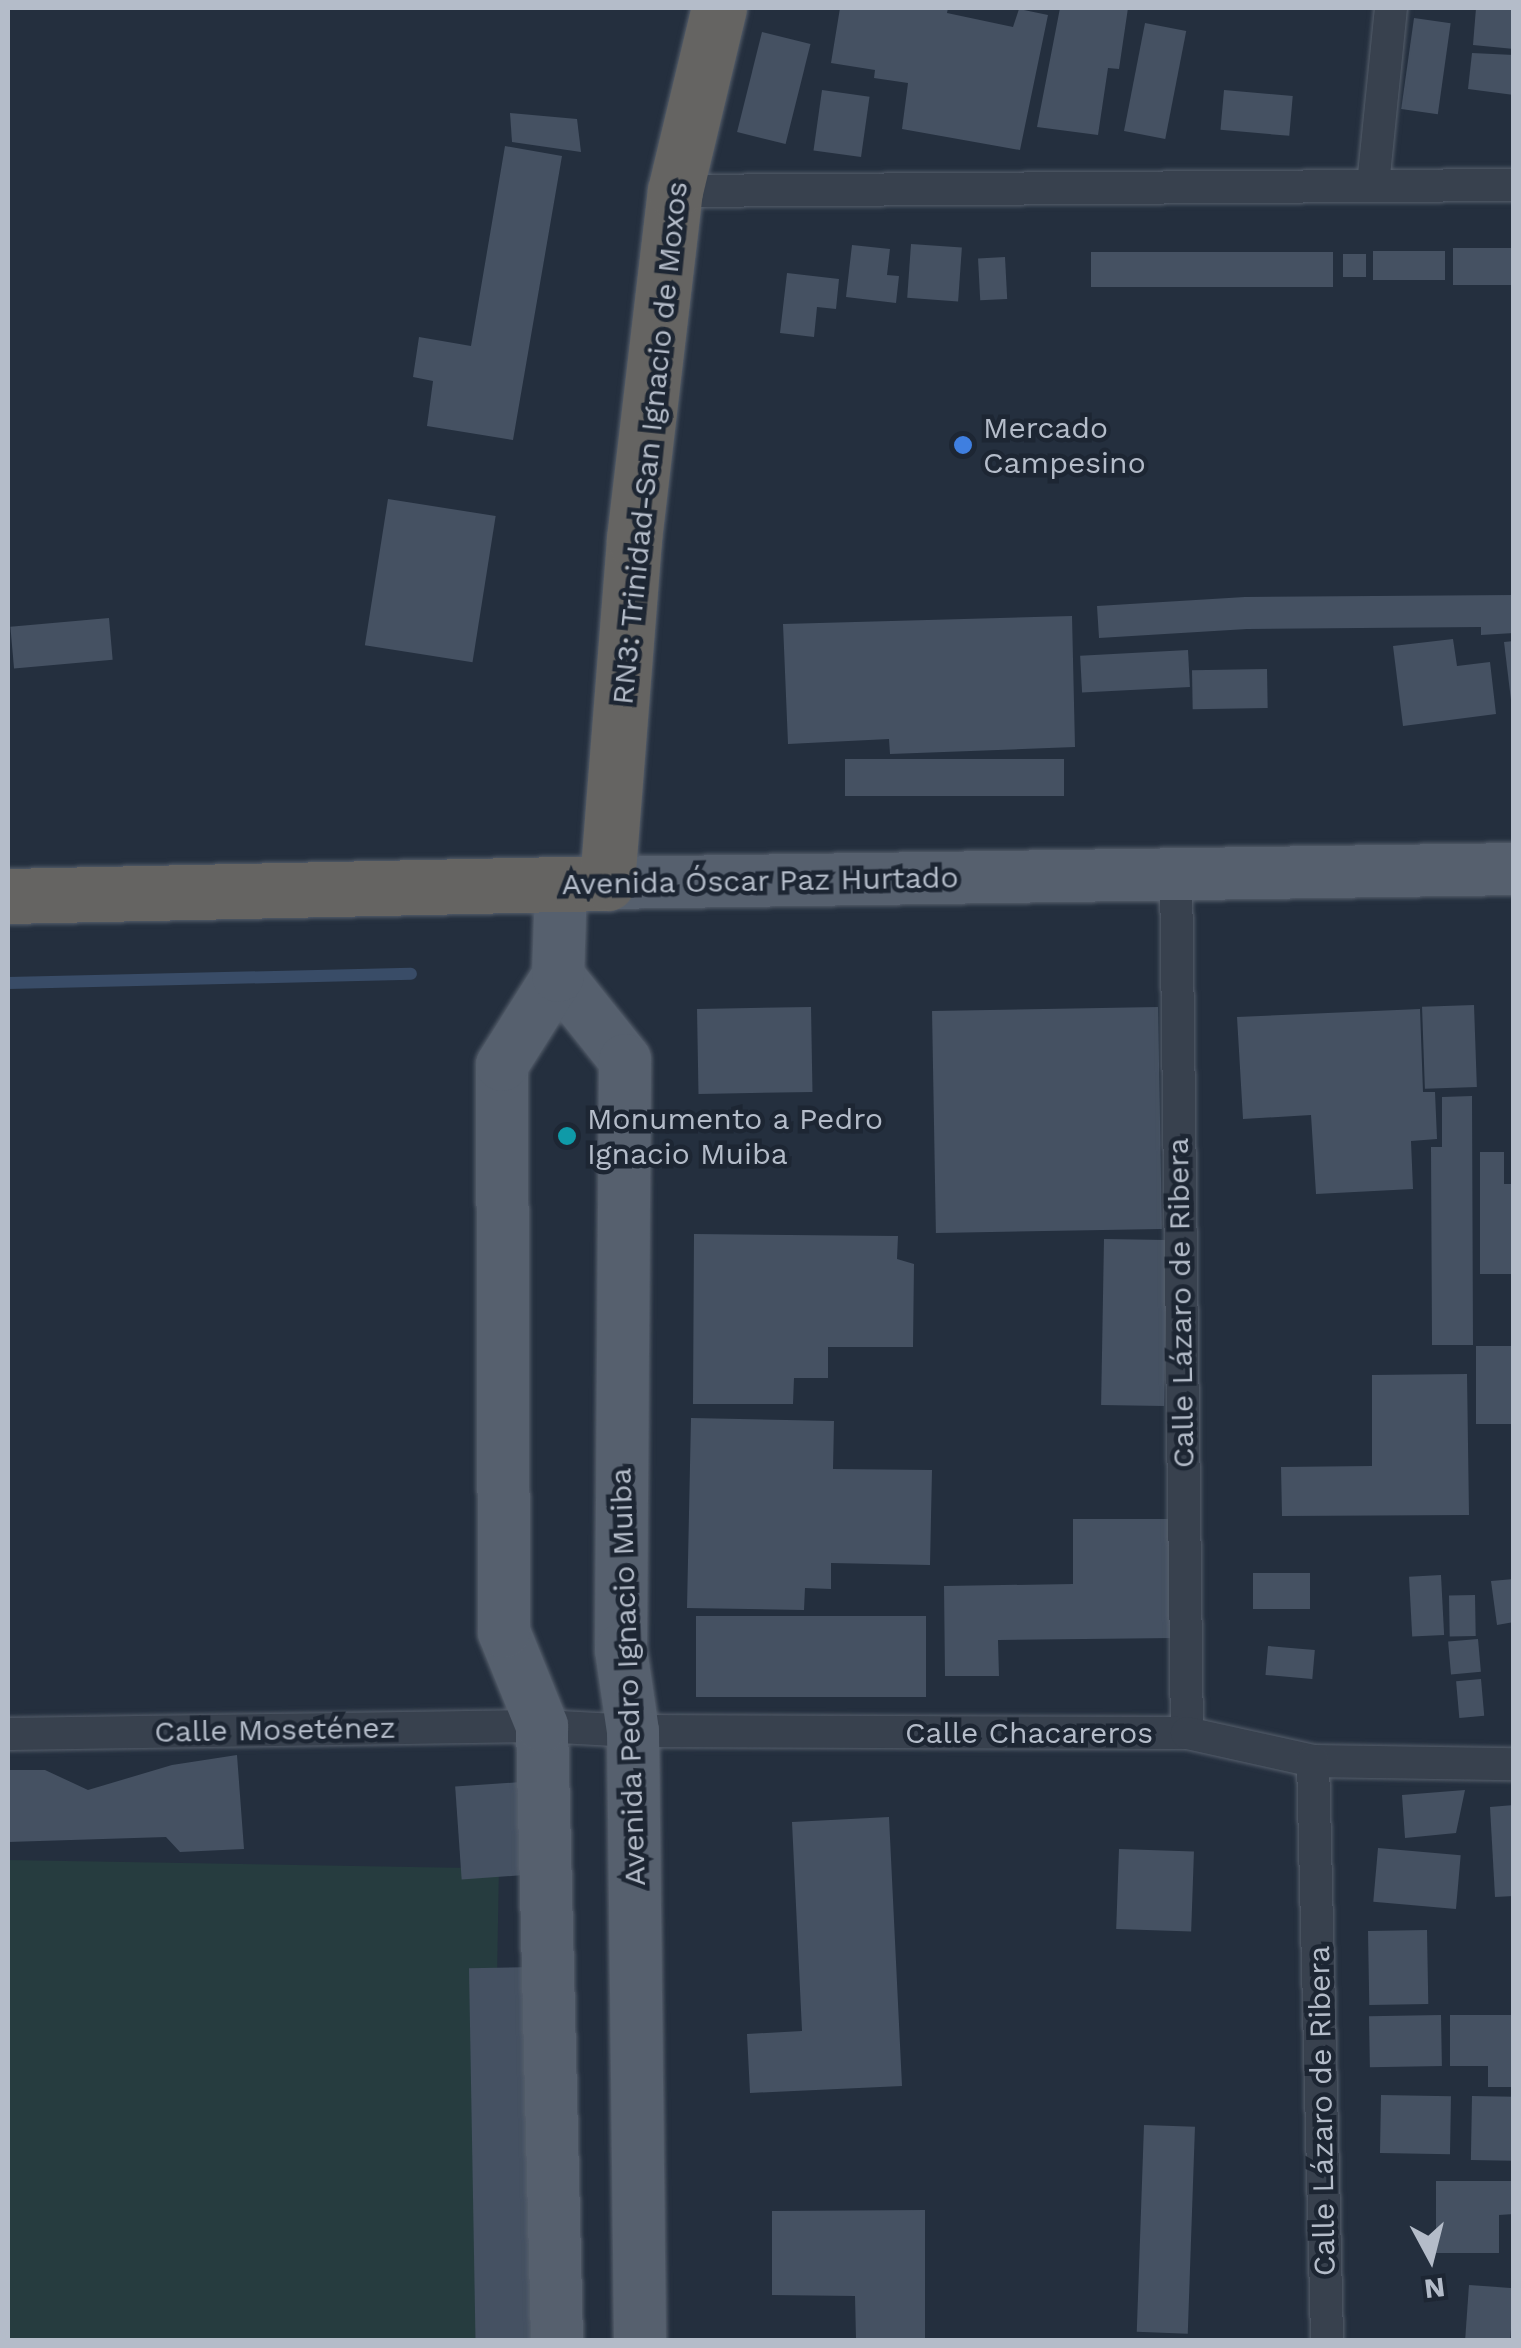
<!DOCTYPE html>
<meta charset="utf-8">
<style>
body{margin:0}
#map{position:relative;width:1521px;height:2348px;overflow:hidden;background:#242f3e;font-family:"Work Sans",sans-serif}
div>[style]{position:absolute}
.green>*{inset:0;background:#263c3f;transform-origin:0 0}
.stream>*{height:12px;margin:-6px;padding:0 6px;transform-origin:6px;border-radius:6px;background:#394c67}
.building>*{inset:0;background:#455162;transform-origin:0 0}
.roads{filter:drop-shadow(0 0 2px #565f6c) drop-shadow(0 0 2px #565f6c)}
.minor>*{height:32px;margin:-16px;padding:0 16px;transform-origin:16px;border-radius:16px;background:#38414e}
.primary>*{height:52px;margin:-26px;padding:0 26px;transform-origin:26px;border-radius:26px;background:#56606e}
.trunk>*{height:55px;margin:-27.5px;padding:0 27.5px;transform-origin:27.5px;border-radius:27.5px;background:#656462}
.dots>*{width:28px;height:28px;translate:-50% -50%;box-sizing:border-box;border:5px solid #1d2633;border-radius:50%}
span{translate:-50% -50%;white-space:nowrap;text-align:center;line-height:1.15;-webkit-text-stroke:9px #1d2633;paint-order:stroke}
.poi-label{font-size:30px;color:#b4bcc9}
.left{translate:0 -50%;text-align:left}
.street-label{font-size:30px;color:#b4bcc9}
.frame{position:absolute;inset:0;border:10px solid #b4bcc9;pointer-events:none}
.north{position:absolute;left:1381px;top:2208px;width:100px;height:100px;-webkit-text-stroke:8px #1d2633;paint-order:stroke;rotate:173deg;font-size:28px;font-weight:700;line-height:40px;text-align:center;color:#b4bcc9}
.north::after{content:'';display:block;margin:auto;width:35px;height:45px;background:#b4bcc9;clip-path:polygon(50% 0,100% 100%,50% 72%,0 100%)}
</style>
<div id="map">
<div class="green">
<i style="left:8px;top:1860px;width:491px;height:480px;rotate:1deg"></i>
</div>
<div class="stream">
<i style="left:8px;top:983px;width:403px;rotate:-1.3deg"></i>
</div>
<div class="building">
<i style="clip-path:polygon(840px 8px,948px 8px,947px 13px,1013px 27px,1019px 9px,1048px 15px,1020px 150px,902px 129px,908px 83px,874px 78px,875px 70px,831px 63px)"></i>
<i style="clip-path:polygon(1060px 8px,1128px 8px,1119px 69px,1108px 68px,1098px 135px,1037px 127px)"></i>
<i style="clip-path:polygon(1476px 8px,1514px 8px,1514px 49px,1473px 45px)"></i>
<i style="left:1414px;top:18px;width:37px;height:92px;rotate:8deg"></i>
<i style="left:1145px;top:23px;width:42px;height:110px;rotate:11deg"></i>
<i style="left:762px;top:32px;width:50px;height:103px;rotate:14deg"></i>
<i style="clip-path:polygon(1472px 53px,1514px 55px,1514px 95px,1468px 89px)"></i>
<i style="left:822px;top:90px;width:48px;height:61px;rotate:8deg"></i>
<i style="left:1224px;top:90px;width:69px;height:40px;rotate:5deg"></i>
<i style="clip-path:polygon(510px 113px,577px 119px,581px 152px,512px 142px)"></i>
<i style="clip-path:polygon(505px 146px,562px 156px,513px 440px,427px 426px,433px 381px,413px 377px,419px 337px,471px 346px)"></i>
<i style="left:911px;top:244px;width:51px;height:54px;rotate:4deg"></i>
<i style="clip-path:polygon(852px 245px,890px 249px,887px 275px,899px 276px,896px 303px,846px 297px)"></i>
<i style="left:1514px;top:248px;width:37px;height:61px;rotate:90deg"></i>
<i style="left:1373px;top:251px;width:72px;height:29px"></i>
<i style="left:1333px;top:252px;width:35px;height:242px;rotate:90deg"></i>
<i style="left:1366px;top:254px;width:23px;height:23px;rotate:90deg"></i>
<i style="left:1005px;top:257px;width:42px;height:27px;rotate:87deg"></i>
<i style="clip-path:polygon(787px 273px,839px 279px,836px 309px,817px 307px,814px 337px,780px 333px)"></i>
<i style="left:388px;top:499px;width:109px;height:148px;rotate:9deg"></i>
<i style="clip-path:polygon(1514px 595px,1514px 633px,1481px 635px,1481px 627px,1247px 629px,1099px 638px,1097px 606px,1245px 597px)"></i>
<i style="clip-path:polygon(1072px 616px,1075px 747px,890px 754px,889px 739px,788px 744px,783px 624px)"></i>
<i style="left:109px;top:618px;width:42px;height:99px;rotate:85deg"></i>
<i style="clip-path:polygon(1453px 639px,1457px 666px,1490px 662px,1496px 714px,1403px 726px,1393px 646px)"></i>
<i style="clip-path:polygon(1514px 641px,1514px 700px,1511px 700px,1504px 642px)"></i>
<i style="left:1188px;top:650px;width:37px;height:108px;rotate:87deg"></i>
<i style="left:1267px;top:669px;width:39px;height:75px;rotate:89deg"></i>
<i style="left:1064px;top:759px;width:37px;height:219px;rotate:90deg"></i>
<i style="left:1474px;top:1005px;width:82px;height:52px;rotate:88deg"></i>
<i style="left:811px;top:1007px;width:85px;height:114px;rotate:89deg"></i>
<i style="left:1158px;top:1007px;width:222px;height:226px;rotate:89deg"></i>
<i style="clip-path:polygon(1420px 1009px,1423px 1092px,1435px 1092px,1437px 1139px,1411px 1141px,1413px 1189px,1316px 1194px,1311px 1115px,1243px 1119px,1237px 1017px)"></i>
<i style="clip-path:polygon(1472px 1096px,1473px 1345px,1432px 1345px,1431px 1147px,1442px 1147px,1442px 1097px)"></i>
<i style="clip-path:polygon(1480px 1152px,1504px 1152px,1504px 1184px,1514px 1184px,1514px 1274px,1480px 1274px)"></i>
<i style="clip-path:polygon(694px 1234px,898px 1236px,897px 1259px,914px 1264px,913px 1347px,828px 1347px,828px 1378px,794px 1378px,793px 1404px,693px 1404px)"></i>
<i style="left:1104px;top:1239px;width:63px;height:166px;rotate:1deg"></i>
<i style="left:1514px;top:1346px;width:78px;height:38px;rotate:90deg"></i>
<i style="clip-path:polygon(1467px 1374px,1469px 1515px,1282px 1516px,1281px 1467px,1372px 1466px,1372px 1375px)"></i>
<i style="clip-path:polygon(691px 1418px,834px 1421px,833px 1469px,932px 1470px,930px 1565px,831px 1563px,831px 1589px,805px 1588px,804px 1610px,687px 1608px)"></i>
<i style="clip-path:polygon(1073px 1519px,1174px 1519px,1175px 1638px,998px 1640px,999px 1676px,945px 1676px,944px 1586px,1073px 1584px)"></i>
<i style="left:1253px;top:1573px;width:57px;height:36px"></i>
<i style="left:1441px;top:1575px;width:60px;height:32px;rotate:87deg"></i>
<i style="clip-path:polygon(1514px 1579px,1514px 1622px,1497px 1625px,1491px 1581px)"></i>
<i style="left:1475px;top:1595px;width:41px;height:26px;rotate:89deg"></i>
<i style="left:926px;top:1616px;width:81px;height:230px;rotate:90deg"></i>
<i style="left:1478px;top:1639px;width:33px;height:30px;rotate:85deg"></i>
<i style="left:1268px;top:1646px;width:47px;height:29px;rotate:5deg"></i>
<i style="left:1481px;top:1679px;width:37px;height:25px;rotate:85deg"></i>
<i style="clip-path:polygon(237px 1755px,244px 1849px,180px 1852px,166px 1837px,8px 1842px,8px 1770px,45px 1770px,88px 1790px,172px 1765px)"></i>
<i style="left:521px;top:1782px;width:93px;height:66px;rotate:86deg"></i>
<i style="clip-path:polygon(1465px 1790px,1456px 1833px,1405px 1838px,1402px 1795px)"></i>
<i style="clip-path:polygon(1514px 1805px,1514px 1896px,1495px 1897px,1490px 1807px)"></i>
<i style="clip-path:polygon(889px 1817px,902px 2086px,750px 2093px,747px 2034px,802px 2031px,792px 1822px)"></i>
<i style="left:1378px;top:1848px;width:83px;height:54px;rotate:5deg"></i>
<i style="left:1119px;top:1849px;width:75px;height:80px;rotate:2deg"></i>
<i style="left:1427px;top:1930px;width:74px;height:59px;rotate:89deg"></i>
<i style="left:538px;top:1967px;width:373px;height:69px;rotate:89deg"></i>
<i style="left:1441px;top:2015px;width:51px;height:72px;rotate:89deg"></i>
<i style="clip-path:polygon(1450px 2015px,1514px 2015px,1514px 2087px,1488px 2087px,1488px 2066px,1450px 2066px)"></i>
<i style="left:1381px;top:2095px;width:70px;height:58px;rotate:1deg"></i>
<i style="left:1472px;top:2096px;width:42px;height:64px;rotate:1deg"></i>
<i style="left:1144px;top:2125px;width:51px;height:207px;rotate:2deg"></i>
<i style="clip-path:polygon(1436px 2181px,1514px 2181px,1514px 2214px,1499px 2215px,1499px 2253px,1436px 2253px)"></i>
<i style="clip-path:polygon(925px 2210px,925px 2340px,856px 2340px,855px 2296px,772px 2295px,772px 2211px)"></i>
<i style="left:1469px;top:2285px;width:45px;height:55px;rotate:4deg"></i>
</div>
<div class="roads">
<div class="minor">
<i style="left:1373px;top:185px;width:178px;rotate:-84.2deg"></i>
<i style="left:675px;top:191px;width:839px;rotate:-0.41deg"></i>
<i style="left:1176px;top:873px;width:860px;rotate:89.27deg"></i>
<i style="left:8px;top:1734px;width:534px;rotate:-0.86deg"></i>
<i style="left:542px;top:1726px;width:91px;rotate:3.1deg"></i>
<i style="left:633px;top:1731px;width:554px;rotate:0.21deg"></i>
<i style="left:1187px;top:1733px;width:129px;rotate:12.5deg"></i>
<i style="left:1313px;top:1761px;width:201px;rotate:0.9deg"></i>
<i style="left:1313px;top:1761px;width:579px;rotate:88.61deg"></i>
</div>
<div class="primary">
<i style="left:607px;top:883px;width:907px;rotate:-0.88deg"></i>
<i style="left:558px;top:976px;width:107px;rotate:51.4deg"></i>
<i style="left:625px;top:1060px;width:590px;rotate:90.39deg"></i>
<i style="left:621px;top:1650px;width:82px;rotate:81.6deg"></i>
<i style="left:633px;top:1731px;width:609px;rotate:89.34deg"></i>
<i style="left:557px;top:2340px;width:614px;rotate:-91.4deg"></i>
<i style="left:542px;top:1726px;width:101px;rotate:-112deg"></i>
<i style="left:504px;top:1632px;width:567px;rotate:-90.2deg"></i>
<i style="left:502px;top:1065px;width:105px;rotate:-57.8deg"></i>
<i style="left:558px;top:976px;width:91px;rotate:-88.1deg"></i>
</div>
<div class="trunk">
<i style="left:8px;top:896px;width:599px;rotate:-1.24deg"></i>
<i style="left:607px;top:883px;width:345px;rotate:-85.5deg"></i>
<i style="left:634px;top:539px;width:350px;rotate:-83.3deg"></i>
<i style="left:675px;top:191px;width:188px;rotate:-76.5deg"></i>
</div>
</div>
<div class="dots">
<i style="left:963px;top:445px;background:#3f7fe0"></i>
<i style="left:567px;top:1136px;background:#0f9aa8"></i>
</div>
<div class="poi-label">
<span class="left" style="left:983px;top:445px">Mercado<br>Campesino</span>
<span class="left" style="left:587px;top:1136px">Monumento a Pedro<br>Ignacio Muiba</span>
</div>
<div class="street-label">
<span style="left:650px;top:443px;rotate:-84deg">RN3: Trinidad-San Ignacio de Moxos</span>
<span style="left:760px;top:881px;rotate:-1deg">Avenida Óscar Paz Hurtado</span>
<span style="left:1181px;top:1303px;rotate:-91deg">Calle Lázaro de Ribera</span>
<span style="left:628px;top:1677px;rotate:-92deg">Avenida Pedro Ignacio Muiba</span>
<span style="left:275px;top:1730px;rotate:-1deg">Calle Moseténez</span>
<span style="left:1029px;top:1733px">Calle Chacareros</span>
<span style="left:1322px;top:2111px;rotate:-91deg">Calle Lázaro de Ribera</span>
</div>
<div class="frame"></div>
<div class="north">N</div>
</div>
